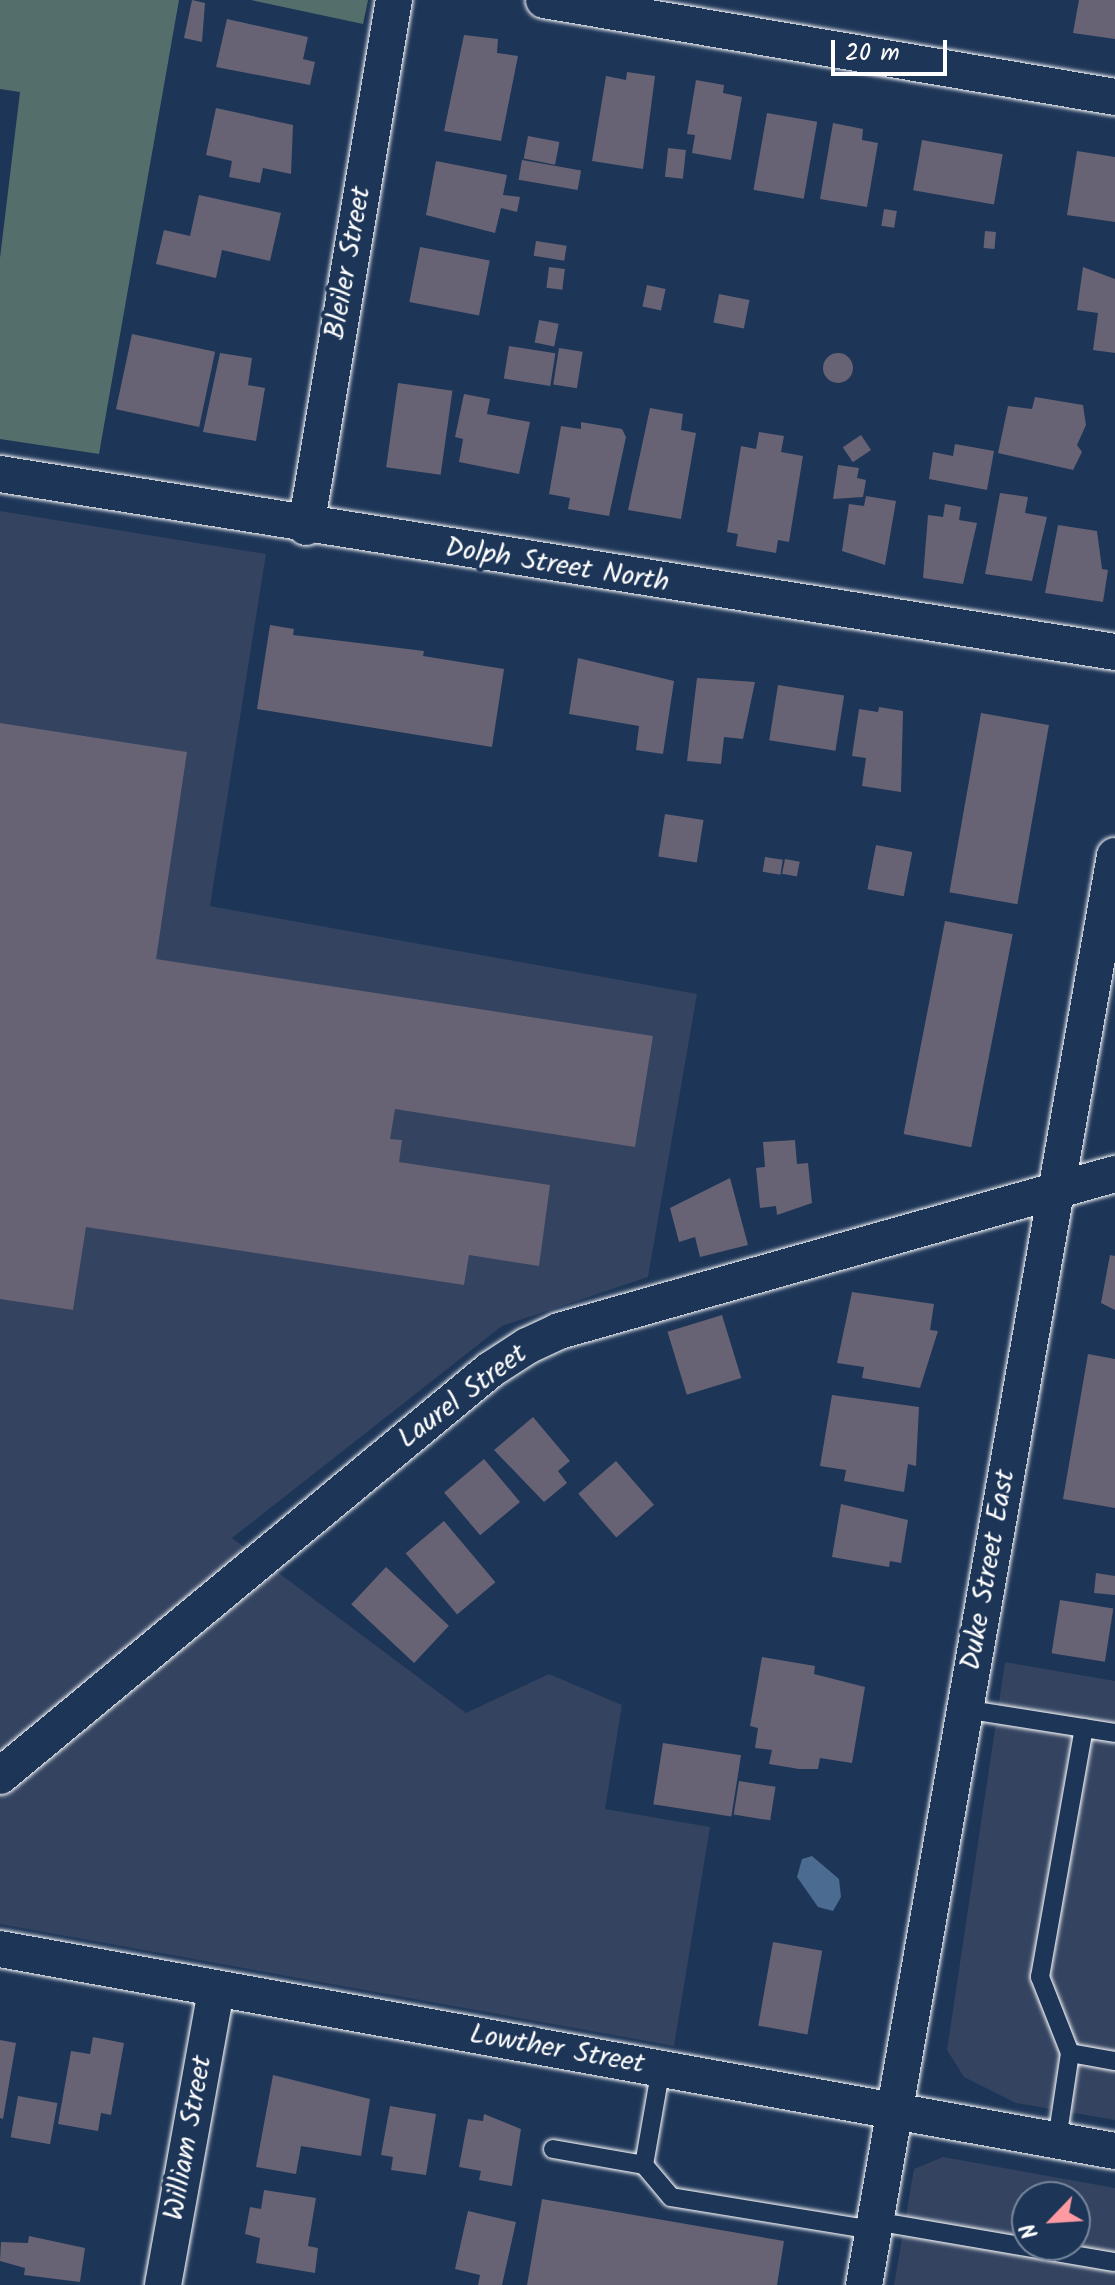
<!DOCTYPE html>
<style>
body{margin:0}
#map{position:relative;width:1115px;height:2285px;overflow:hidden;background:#1d3557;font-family:Kalam,sans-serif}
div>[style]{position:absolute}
.built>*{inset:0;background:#334360}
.green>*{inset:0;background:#546e6b}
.water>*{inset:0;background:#4b6b90}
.building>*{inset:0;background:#676374;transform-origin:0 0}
.round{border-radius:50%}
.roads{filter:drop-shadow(0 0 2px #fff) drop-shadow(0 0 2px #fff)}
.service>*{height:18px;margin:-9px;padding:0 9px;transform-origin:9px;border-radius:9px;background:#1d3557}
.minor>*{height:36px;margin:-18px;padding:0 18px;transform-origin:18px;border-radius:18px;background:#1d3557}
span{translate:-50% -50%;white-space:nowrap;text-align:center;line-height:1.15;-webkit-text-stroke:8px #1d3557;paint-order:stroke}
.street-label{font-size:28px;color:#fff}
.north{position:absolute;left:1011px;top:2181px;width:80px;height:80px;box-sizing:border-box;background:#1d3557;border:2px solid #77869a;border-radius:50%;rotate:245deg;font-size:22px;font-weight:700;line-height:32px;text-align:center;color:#fff}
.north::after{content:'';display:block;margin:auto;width:28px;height:36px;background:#ff9aa2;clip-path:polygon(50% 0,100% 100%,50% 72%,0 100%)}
.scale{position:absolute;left:831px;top:40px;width:116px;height:36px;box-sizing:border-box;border:4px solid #fff;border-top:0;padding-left:10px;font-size:24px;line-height:28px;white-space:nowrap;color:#fff;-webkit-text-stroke:6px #1d3557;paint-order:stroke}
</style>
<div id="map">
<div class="built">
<i style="clip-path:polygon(0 511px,266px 554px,210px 906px,697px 994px,648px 1277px,502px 1326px,232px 1538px,466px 1713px,549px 1674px,622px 1705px,605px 1809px,710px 1827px,674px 2046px,0 1924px)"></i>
<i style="clip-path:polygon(1005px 1662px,1115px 1681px,1115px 2120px,1016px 2103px,964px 2077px,947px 2050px)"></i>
<i style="clip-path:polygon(evenodd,943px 2157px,1115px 2188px,1115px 2285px,894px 2285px,914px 2169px,943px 2157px,1027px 2197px,1075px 2197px,1075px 2245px,1027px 2245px,1027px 2197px)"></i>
</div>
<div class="green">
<i style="clip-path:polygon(0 0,179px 0,99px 454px,0 439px,0 258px,20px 92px,0 89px)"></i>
<i style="clip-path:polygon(251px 0,368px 0,363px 24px)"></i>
</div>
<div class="water">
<i style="clip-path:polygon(812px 1856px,839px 1879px,841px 1897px,833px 1911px,818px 1907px,797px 1877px,802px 1859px)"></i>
</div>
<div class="building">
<i style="clip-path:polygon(192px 0,205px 3px,202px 42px,184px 38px)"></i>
<i style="clip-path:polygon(1079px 0,1115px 0,1115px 39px,1073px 33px)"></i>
<i style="clip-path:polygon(227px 19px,308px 37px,303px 59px,315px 62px,310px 85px,216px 67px)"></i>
<i style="clip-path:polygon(464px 35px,498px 39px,497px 53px,518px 56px,501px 141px,444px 131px)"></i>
<i style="clip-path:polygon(627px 72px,655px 76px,643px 169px,592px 161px,606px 76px,626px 80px)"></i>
<i style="clip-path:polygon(696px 80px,724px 85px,723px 93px,742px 97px,731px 160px,692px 153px,695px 135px,687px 134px)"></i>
<i style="clip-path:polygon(216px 108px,293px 125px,291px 174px,263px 168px,260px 183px,229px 177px,232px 161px,206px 155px)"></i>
<i style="left:767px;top:113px;width:51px;height:78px;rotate:10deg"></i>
<i style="clip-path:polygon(833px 123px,863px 129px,862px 140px,878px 143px,867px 207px,820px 199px)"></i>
<i style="left:528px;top:136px;width:32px;height:23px;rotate:11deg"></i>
<i style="left:922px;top:140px;width:82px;height:51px;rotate:10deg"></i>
<i style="left:668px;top:148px;width:18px;height:29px;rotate:6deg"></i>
<i style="clip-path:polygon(1077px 151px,1115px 157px,1115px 222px,1067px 215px)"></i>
<i style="left:522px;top:160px;width:60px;height:20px;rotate:10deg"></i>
<i style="clip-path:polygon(436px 161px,507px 175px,503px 195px,520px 197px,517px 212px,501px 208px,495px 233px,426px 215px)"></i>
<i style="clip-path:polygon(199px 195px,281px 213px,270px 261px,222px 250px,216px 278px,156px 264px,164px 230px,190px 236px)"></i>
<i style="left:884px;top:209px;width:13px;height:17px;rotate:9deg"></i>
<i style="left:985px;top:231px;width:11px;height:17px;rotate:5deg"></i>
<i style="left:536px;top:241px;width:31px;height:15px;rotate:9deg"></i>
<i style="left:420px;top:247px;width:71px;height:56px;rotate:11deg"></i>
<i style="left:549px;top:267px;width:16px;height:21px;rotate:7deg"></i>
<i style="clip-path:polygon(1083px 267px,1115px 279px,1115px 353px,1093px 350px,1098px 313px,1077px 310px)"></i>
<i style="left:647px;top:285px;width:19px;height:22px;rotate:12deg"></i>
<i style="left:719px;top:294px;width:31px;height:29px;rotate:11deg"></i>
<i style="left:539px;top:320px;width:20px;height:23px;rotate:11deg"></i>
<i style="left:132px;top:334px;width:85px;height:77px;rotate:12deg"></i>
<i style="left:509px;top:346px;width:47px;height:33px;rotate:9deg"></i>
<i style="left:559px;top:348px;width:24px;height:37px;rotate:9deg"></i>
<i style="clip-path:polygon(220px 353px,252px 358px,248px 385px,265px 388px,256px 441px,203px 432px)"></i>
<i class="round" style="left:823px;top:353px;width:30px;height:30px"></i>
<i style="left:398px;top:383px;width:55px;height:85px;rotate:8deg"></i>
<i style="clip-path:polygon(464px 394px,490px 399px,487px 414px,530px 422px,519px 474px,459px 462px,463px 439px,455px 437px)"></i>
<i style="clip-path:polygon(1035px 397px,1083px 405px,1086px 425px,1077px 445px,1082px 452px,1073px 470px,998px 453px,1008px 406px,1032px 409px)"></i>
<i style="clip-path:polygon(650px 408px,683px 414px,681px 430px,696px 433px,681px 519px,628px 510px)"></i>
<i style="clip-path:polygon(581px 422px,622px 429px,626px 437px,609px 516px,568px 509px,570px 498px,549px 494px,561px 426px,581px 429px)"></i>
<i style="clip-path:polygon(759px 432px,784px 436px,781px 452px,803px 456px,789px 542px,778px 540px,776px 553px,736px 546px,738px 534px,727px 532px,741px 446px,756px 449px)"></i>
<i style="left:861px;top:435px;width:18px;height:22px;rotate:56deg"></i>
<i style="clip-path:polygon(955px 444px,994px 451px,987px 490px,929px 479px,933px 452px,953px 456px)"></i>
<i style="clip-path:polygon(838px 465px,859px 468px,857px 478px,866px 480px,863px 497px,833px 499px)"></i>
<i style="clip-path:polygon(1000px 493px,1028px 497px,1025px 513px,1047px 517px,1032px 581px,985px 574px)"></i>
<i style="clip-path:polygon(866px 496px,896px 501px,885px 565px,842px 551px,849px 504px,864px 506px)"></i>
<i style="clip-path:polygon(945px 504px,961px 507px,959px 520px,977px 523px,963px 584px,923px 578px,928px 515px,943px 517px)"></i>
<i style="clip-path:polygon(1058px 525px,1097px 531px,1102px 569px,1108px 570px,1103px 602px,1045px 593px)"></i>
<i style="clip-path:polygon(270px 625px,294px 629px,293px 635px,424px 651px,423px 656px,504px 669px,492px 747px,257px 709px)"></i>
<i style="clip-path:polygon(578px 658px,674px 681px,663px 754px,636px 750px,639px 726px,569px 714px)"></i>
<i style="clip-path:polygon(697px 678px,755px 682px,743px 739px,724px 737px,721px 764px,687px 761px)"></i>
<i style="left:778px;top:685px;width:67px;height:56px;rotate:9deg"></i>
<i style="clip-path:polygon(879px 707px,903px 711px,901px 792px,862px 786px,866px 758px,852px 756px,859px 709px,878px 712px)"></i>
<i style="left:981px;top:713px;width:69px;height:182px;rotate:10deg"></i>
<i style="clip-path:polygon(0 723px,187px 752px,156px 959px,653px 1036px,635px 1147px,395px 1109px,390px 1139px,402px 1140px,399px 1162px,550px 1185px,539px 1266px,469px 1255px,464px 1285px,86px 1227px,73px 1310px,0 1299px)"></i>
<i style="left:665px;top:814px;width:39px;height:43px;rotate:9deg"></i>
<i style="left:876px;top:845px;width:37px;height:45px;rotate:11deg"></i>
<i style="left:765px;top:857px;width:18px;height:15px;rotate:9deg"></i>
<i style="left:785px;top:859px;width:15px;height:15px;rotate:11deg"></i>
<i style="left:945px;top:921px;width:69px;height:217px;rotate:11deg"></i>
<i style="clip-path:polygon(795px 1140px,797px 1164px,808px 1163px,812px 1203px,777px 1215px,776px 1206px,760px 1208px,756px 1168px,765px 1167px,763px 1142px)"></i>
<i style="clip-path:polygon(730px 1178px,748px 1245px,700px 1257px,695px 1237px,679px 1242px,670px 1208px)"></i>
<i style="clip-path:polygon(1110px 1255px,1115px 1256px,1115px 1310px,1101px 1303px)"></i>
<i style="clip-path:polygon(852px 1292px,934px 1304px,930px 1330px,938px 1331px,920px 1388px,862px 1378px,864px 1367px,837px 1363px)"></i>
<i style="left:722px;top:1315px;width:66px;height:57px;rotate:73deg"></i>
<i style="clip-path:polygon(1088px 1354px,1115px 1359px,1115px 1508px,1063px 1499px)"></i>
<i style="clip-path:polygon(832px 1395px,919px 1407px,916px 1466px,908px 1464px,904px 1492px,844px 1481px,846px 1470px,820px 1466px)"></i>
<i style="clip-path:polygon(533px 1417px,570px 1461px,558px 1471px,567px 1483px,544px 1502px,494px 1450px)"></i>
<i style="left:484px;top:1459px;width:56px;height:52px;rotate:50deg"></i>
<i style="left:616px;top:1461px;width:58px;height:50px;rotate:49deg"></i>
<i style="clip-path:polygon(841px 1504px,908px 1520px,901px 1563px,890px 1561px,889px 1567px,832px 1557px)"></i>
<i style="left:444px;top:1521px;width:80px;height:50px;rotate:50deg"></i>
<i style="left:386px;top:1567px;width:86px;height:51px;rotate:43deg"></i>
<i style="clip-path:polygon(1096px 1573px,1115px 1576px,1115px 1595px,1094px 1593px)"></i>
<i style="left:1060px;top:1600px;width:54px;height:54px;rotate:9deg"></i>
<i style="clip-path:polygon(762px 1657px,815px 1666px,814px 1674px,865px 1687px,852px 1763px,820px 1758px,818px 1769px,799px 1769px,769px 1764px,772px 1750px,755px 1748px,758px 1728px,750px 1726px)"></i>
<i style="left:663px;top:1743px;width:79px;height:62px;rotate:9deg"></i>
<i style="left:739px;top:1781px;width:37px;height:34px;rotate:9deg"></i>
<i style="left:773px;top:1942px;width:50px;height:85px;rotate:10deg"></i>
<i style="clip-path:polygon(93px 2037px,124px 2043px,111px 2115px,101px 2113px,98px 2131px,58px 2124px,71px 2051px,90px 2054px)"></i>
<i style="clip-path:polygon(0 2040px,16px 2043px,3px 2119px,0 2118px)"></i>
<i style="clip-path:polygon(273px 2075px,370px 2099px,361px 2156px,301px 2146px,296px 2174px,256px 2167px)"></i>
<i style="left:18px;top:2096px;width:40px;height:42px;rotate:10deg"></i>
<i style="clip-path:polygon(390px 2106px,436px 2114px,426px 2175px,391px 2170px,393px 2157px,381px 2155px)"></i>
<i style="clip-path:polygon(484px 2114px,521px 2129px,512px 2186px,479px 2180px,481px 2171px,459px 2167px,468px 2119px,483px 2121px)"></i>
<i style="clip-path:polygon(264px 2190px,316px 2198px,308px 2246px,318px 2248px,315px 2273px,256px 2263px,260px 2238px,245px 2234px,250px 2207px,261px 2209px)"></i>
<i style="clip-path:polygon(542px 2199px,784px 2241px,777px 2285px,527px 2285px)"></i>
<i style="clip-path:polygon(468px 2211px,516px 2222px,502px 2285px,478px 2285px,480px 2275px,455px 2269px)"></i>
<i style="clip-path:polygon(29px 2236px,85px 2248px,80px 2282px,24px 2275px,25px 2268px,0 2261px,1px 2242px,28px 2243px)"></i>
</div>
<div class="roads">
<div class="service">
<i style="left:964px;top:1709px;width:153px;rotate:9deg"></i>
<i style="left:1070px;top:2053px;width:46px;rotate:10.1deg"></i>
<i style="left:1057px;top:2140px;width:88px;rotate:-81.5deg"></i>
<i style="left:1070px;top:2053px;width:82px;rotate:-111.5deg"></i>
<i style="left:1040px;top:1977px;width:253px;rotate:-80deg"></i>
<i style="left:553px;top:2149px;width:92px;rotate:10deg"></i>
<i style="left:644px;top:2165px;width:42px;rotate:49.8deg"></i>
<i style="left:671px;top:2197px;width:204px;rotate:9.3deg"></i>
<i style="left:644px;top:2165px;width:98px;rotate:-80.1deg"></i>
<i style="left:874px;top:2221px;width:244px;rotate:9.7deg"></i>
</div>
<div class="minor">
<i style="left:544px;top:0;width:579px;rotate:9.64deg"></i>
<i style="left:0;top:474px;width:1129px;rotate:9.07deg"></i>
<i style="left:306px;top:527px;width:534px;rotate:-80.52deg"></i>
<i style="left:0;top:1776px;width:636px;rotate:-39.64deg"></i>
<i style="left:490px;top:1370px;width:44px;rotate:-33deg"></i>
<i style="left:527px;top:1346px;width:35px;rotate:-25deg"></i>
<i style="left:559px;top:1331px;width:578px;rotate:-15.77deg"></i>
<i style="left:0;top:1949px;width:1133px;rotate:10.27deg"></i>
<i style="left:163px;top:2285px;width:299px;rotate:-79.8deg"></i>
<i style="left:864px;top:2285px;width:1451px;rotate:-80.04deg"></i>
</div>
</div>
<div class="street-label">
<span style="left:349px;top:263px;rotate:-80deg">Bleiler Street</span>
<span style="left:557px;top:566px;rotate:9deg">Dolph Street North</span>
<span style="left:463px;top:1397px;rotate:-37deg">Laurel Street</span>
<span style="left:989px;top:1570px;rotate:-80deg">Duke Street East</span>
<span style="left:557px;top:2050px;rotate:10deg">Lowther Street</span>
<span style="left:189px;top:2138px;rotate:-80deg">William Street</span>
</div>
<div class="north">N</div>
<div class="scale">20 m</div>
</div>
